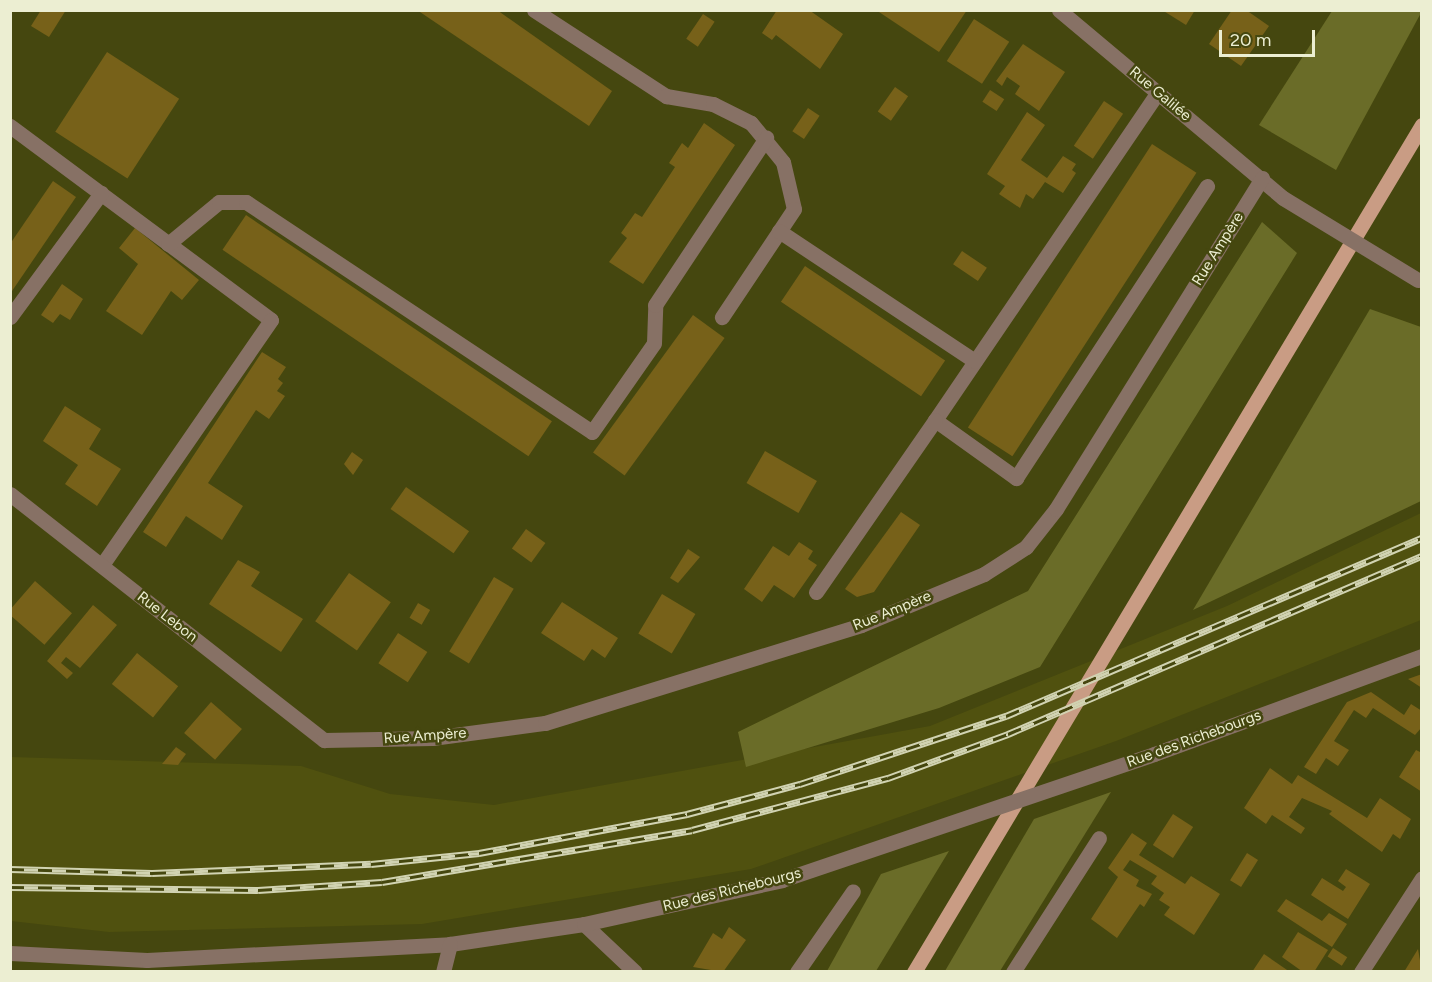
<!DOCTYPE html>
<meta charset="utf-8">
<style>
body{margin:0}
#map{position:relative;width:1432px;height:982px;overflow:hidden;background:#45470f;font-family:Figtree,sans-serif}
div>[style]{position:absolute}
.built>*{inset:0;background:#50510f}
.green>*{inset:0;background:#6a6c28}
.building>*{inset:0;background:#776119;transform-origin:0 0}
.minor>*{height:15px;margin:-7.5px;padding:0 7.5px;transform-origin:7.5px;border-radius:7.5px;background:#877165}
.major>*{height:15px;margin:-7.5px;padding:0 7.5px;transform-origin:7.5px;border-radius:7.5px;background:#c99c84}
.rail>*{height:7px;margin-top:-3.5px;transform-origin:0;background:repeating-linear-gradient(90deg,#45470f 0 14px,#d1d3b2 0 28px);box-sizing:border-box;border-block:2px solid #d1d3b2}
.minor-bridge>*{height:15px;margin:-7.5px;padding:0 7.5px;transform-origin:7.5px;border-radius:7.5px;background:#877165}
span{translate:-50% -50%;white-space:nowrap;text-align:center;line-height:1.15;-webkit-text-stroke:5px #45470f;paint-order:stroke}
.street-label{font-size:15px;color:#eceed2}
.frame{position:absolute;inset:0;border:12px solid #eceed2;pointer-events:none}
.scale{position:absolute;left:1219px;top:30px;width:96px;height:27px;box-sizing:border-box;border:3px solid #eceed2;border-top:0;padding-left:8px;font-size:18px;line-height:21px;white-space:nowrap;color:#eceed2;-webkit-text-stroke:4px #45470f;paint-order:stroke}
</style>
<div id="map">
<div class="built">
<i style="clip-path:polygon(1421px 513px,1421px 620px,1116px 741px,751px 869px,422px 924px,109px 932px,11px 921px,11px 757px,301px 766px,390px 794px,494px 805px,930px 726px,1227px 606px)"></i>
</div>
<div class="green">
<i style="clip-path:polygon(1332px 11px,1422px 11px,1336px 170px,1259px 125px)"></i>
<i style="clip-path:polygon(1262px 222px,1297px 253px,1040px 667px,939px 708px,746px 767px,738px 732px,1028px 591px)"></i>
<i style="clip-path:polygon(1370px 309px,1421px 327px,1421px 501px,1193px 610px)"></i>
<i style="clip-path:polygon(1111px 792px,1000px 971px,945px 971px,1034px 819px)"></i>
<i style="clip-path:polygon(949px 851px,876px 971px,827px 971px,881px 874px)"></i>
</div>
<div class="building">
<i style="clip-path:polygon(41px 10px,66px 10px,49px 37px,31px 26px)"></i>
<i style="clip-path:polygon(417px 10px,497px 10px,612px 91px,589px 126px)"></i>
<i style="clip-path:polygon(777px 10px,809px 10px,843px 34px,820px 69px,776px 35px,772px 40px,762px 33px)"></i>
<i style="clip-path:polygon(876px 10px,967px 10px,939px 52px)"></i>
<i style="clip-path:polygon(1162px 10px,1195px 10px,1186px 25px)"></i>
<i style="clip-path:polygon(1232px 10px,1246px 10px,1269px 26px,1241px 66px,1209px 44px)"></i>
<i style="left:703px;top:14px;width:14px;height:30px;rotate:34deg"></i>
<i style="left:974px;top:19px;width:42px;height:50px;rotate:33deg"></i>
<i style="clip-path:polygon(1023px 44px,1065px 72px,1039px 111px,1015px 94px,1020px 86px,1007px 77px,1002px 86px,996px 81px)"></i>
<i style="left:107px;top:52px;width:86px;height:95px;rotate:33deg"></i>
<i style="left:895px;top:87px;width:16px;height:30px;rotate:35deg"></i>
<i style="left:990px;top:90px;width:17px;height:14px;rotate:33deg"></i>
<i style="left:1104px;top:101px;width:23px;height:54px;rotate:34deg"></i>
<i style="left:808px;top:108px;width:14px;height:28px;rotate:34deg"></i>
<i style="clip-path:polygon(1027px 112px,1045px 125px,1021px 160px,1047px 178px,1063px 156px,1076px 164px,1072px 170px,1076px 173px,1063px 193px,1045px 182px,1033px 199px,1026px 194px,1020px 208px,999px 194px,1005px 186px,987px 174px)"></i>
<i style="clip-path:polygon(704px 123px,735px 145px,643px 284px,609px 262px,627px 238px,621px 233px,635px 213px,642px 217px,675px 167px,669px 163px,682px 143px,688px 148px)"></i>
<i style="left:1152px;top:144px;width:53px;height:338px;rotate:33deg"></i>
<i style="clip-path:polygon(53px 181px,76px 197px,10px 294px,10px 244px)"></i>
<i style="left:246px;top:215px;width:369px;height:42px;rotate:34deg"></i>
<i style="clip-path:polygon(135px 228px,199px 280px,182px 300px,171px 291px,142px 335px,106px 311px,138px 264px,119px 248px)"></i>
<i style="left:962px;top:251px;width:30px;height:16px;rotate:34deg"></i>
<i style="left:805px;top:266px;width:169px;height:43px;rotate:34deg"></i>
<i style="clip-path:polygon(62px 284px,83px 299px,70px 320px,60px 314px,53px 323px,41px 315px)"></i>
<i style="left:693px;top:315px;width:39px;height:170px;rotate:36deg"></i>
<i style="clip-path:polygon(262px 352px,286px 367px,278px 379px,283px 383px,277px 391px,285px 396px,269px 419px,256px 410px,208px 483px,243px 506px,222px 540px,186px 516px,166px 547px,143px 532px)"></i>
<i style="clip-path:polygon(65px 406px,101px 429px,89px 449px,121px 469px,97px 506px,65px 484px,78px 465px,43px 441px)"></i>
<i style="left:765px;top:451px;width:60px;height:37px;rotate:30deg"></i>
<i style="clip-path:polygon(352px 452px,363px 460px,353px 475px,344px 464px)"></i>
<i style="left:406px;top:487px;width:77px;height:27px;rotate:35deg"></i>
<i style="clip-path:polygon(901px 512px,920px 525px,874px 592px,857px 597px,845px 589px)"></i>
<i style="left:526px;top:529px;width:24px;height:24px;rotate:36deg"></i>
<i style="clip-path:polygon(799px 542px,813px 551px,808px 559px,817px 565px,794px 598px,774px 585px,762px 602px,744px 589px,773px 546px,789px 556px)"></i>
<i style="clip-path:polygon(688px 549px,700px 557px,678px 583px,670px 578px)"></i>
<i style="clip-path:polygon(238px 560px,260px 572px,251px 586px,303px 619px,281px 652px,209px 604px)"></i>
<i style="left:349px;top:573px;width:51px;height:59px;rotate:35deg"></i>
<i style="left:494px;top:577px;width:23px;height:87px;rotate:31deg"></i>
<i style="left:35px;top:581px;width:49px;height:42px;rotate:41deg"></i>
<i style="left:662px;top:594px;width:39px;height:46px;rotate:31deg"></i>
<i style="clip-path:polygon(562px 602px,618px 638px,605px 658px,592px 649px,584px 661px,541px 633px)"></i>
<i style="left:418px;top:603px;width:14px;height:17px;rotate:30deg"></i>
<i style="clip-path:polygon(93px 605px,117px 625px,80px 668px,66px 657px,61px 663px,73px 673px,67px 679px,47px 661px)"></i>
<i style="left:398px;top:633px;width:35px;height:36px;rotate:33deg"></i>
<i style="left:137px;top:653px;width:53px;height:40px;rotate:39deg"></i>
<i style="clip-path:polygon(1422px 674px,1422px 688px,1408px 679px)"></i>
<i style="clip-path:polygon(1371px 692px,1404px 715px,1411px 704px,1422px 711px,1422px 727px,1415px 735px,1373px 708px,1366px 718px,1354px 710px,1334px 741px,1349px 750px,1338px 766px,1326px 758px,1316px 774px,1304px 767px,1347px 702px)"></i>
<i style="left:211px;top:702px;width:41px;height:41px;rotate:41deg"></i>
<i style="clip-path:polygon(176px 747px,186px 754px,178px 765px,162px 764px)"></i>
<i style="clip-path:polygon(1416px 750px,1422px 753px,1422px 792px,1399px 777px)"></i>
<i style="clip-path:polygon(1270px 768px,1292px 784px,1298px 775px,1367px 818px,1380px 798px,1411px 819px,1400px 839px,1393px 834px,1382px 852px,1329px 814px,1332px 811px,1302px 798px,1289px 817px,1305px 828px,1301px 834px,1272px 815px,1266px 824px,1244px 808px)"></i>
<i style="left:1173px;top:814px;width:24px;height:37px;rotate:33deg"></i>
<i style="clip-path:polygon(1132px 833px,1147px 843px,1139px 855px,1185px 884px,1191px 876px,1220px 894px,1194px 935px,1164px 915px,1170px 907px,1159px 900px,1164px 893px,1151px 884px,1157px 876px,1130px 860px,1123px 870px,1139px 880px,1136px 886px,1152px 894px,1144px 907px,1140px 904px,1117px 938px,1091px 919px,1118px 877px,1108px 868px)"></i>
<i style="left:1247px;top:853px;width:13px;height:32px;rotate:32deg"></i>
<i style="clip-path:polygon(1346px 869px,1370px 884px,1348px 919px,1311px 895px,1322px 878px,1343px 891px,1346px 887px,1338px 881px)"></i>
<i style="clip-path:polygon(1286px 899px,1322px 921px,1329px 913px,1347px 924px,1332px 947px,1277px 911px)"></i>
<i style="clip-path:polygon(729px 927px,746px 940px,723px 972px,693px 967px,713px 933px,722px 939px)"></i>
<i style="clip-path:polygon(1298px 932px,1328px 950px,1314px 972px,1303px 972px,1282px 957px)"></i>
<i style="left:1333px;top:948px;width:17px;height:10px;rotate:33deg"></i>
<i style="clip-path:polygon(1418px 949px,1422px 972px,1404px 972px)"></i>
<i style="clip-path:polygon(1264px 954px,1290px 972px,1252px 972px)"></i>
</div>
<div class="minor">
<i style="left:534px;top:10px;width:158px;rotate:33.1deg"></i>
<i style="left:666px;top:96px;width:48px;rotate:9.7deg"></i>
<i style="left:713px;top:104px;width:42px;rotate:26.6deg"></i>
<i style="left:751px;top:123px;width:50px;rotate:50.6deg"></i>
<i style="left:783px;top:162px;width:48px;rotate:76.8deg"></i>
<i style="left:794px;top:209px;width:130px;rotate:123.7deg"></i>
<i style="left:1059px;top:10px;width:292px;rotate:40deg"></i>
<i style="left:1158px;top:92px;width:397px;rotate:124.2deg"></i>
<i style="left:935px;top:420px;width:100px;rotate:35.6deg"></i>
<i style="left:1016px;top:478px;width:349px;rotate:-56.8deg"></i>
<i style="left:10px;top:126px;width:325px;rotate:36.6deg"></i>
<i style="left:271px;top:320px;width:298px;rotate:124.6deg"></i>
<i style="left:779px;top:231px;width:235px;rotate:33.6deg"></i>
<i style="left:168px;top:244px;width:66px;rotate:-39.5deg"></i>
<i style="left:219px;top:202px;width:27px"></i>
<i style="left:246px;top:202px;width:415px;rotate:33.6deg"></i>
<i style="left:592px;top:432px;width:108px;rotate:-55.1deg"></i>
<i style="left:654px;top:343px;width:38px;rotate:-88deg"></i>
<i style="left:655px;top:305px;width:201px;rotate:-56.4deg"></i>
<i style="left:10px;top:317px;width:154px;rotate:-53.7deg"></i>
<i style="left:10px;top:494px;width:399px;rotate:38.1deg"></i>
<i style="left:324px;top:740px;width:108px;rotate:-1.1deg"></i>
<i style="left:432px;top:738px;width:114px;rotate:-7.6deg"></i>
<i style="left:545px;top:723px;width:331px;rotate:-17.2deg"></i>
<i style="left:861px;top:625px;width:133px;rotate:-22.5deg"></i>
<i style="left:984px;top:574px;width:50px;rotate:-32.7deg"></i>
<i style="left:1026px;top:547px;width:48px;rotate:-51.7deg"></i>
<i style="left:1056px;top:509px;width:390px;rotate:-58.1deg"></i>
<i style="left:816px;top:592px;width:209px;rotate:-55.3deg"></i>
<i style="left:1154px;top:754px;width:285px;rotate:-20.1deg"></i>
<i style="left:584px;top:924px;width:70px;rotate:43.3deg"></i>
<i style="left:10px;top:953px;width:137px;rotate:2.9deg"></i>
<i style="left:147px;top:960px;width:303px;rotate:-3deg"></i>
<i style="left:450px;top:944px;width:135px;rotate:-8.5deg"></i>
<i style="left:584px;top:924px;width:203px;rotate:-12.5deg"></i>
<i style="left:443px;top:972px;width:29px;rotate:-76deg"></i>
<i style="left:797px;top:972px;width:98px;rotate:-55.3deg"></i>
<i style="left:1013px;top:972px;width:159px;rotate:-57.3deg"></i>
<i style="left:1361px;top:972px;width:112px;rotate:-57deg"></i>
</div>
<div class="major">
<i style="left:914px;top:972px;width:988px;rotate:-59.05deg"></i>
</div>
<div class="rail">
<i style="left:10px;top:869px;width:142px;rotate:1.6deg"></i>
<i style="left:152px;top:873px;width:219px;rotate:-2.4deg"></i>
<i style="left:371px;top:864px;width:109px;rotate:-5.8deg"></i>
<i style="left:479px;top:853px;width:212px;rotate:-10.6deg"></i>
<i style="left:687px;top:814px;width:117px;rotate:-14.9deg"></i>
<i style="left:800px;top:784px;width:217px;rotate:-18.3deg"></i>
<i style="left:1006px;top:716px;width:452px;rotate:-23.2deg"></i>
<i style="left:10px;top:887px;width:248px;rotate:0.7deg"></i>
<i style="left:258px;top:890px;width:124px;rotate:-3.7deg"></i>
<i style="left:382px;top:882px;width:314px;rotate:-9.5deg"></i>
<i style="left:692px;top:830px;width:203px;rotate:-14.9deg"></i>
<i style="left:888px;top:778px;width:128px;rotate:-20.1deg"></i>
<i style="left:1008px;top:734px;width:451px;rotate:-23.3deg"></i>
</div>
<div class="minor-bridge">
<i style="left:1283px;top:198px;width:158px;rotate:31.3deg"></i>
<i style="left:782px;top:880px;width:393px;rotate:-18.7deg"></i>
</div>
<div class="street-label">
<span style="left:1160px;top:94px;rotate:40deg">Rue Galilée</span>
<span style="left:1218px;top:249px;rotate:-58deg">Rue Ampère</span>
<span style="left:892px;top:611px;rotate:-22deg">Rue Ampère</span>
<span style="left:167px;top:617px;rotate:38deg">Rue Lebon</span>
<span style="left:425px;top:736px;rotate:-4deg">Rue Ampère</span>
<span style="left:1194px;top:739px;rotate:-20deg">Rue des Richebourgs</span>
<span style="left:732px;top:890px;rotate:-14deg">Rue des Richebourgs</span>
</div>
<div class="frame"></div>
<div class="scale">20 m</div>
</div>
